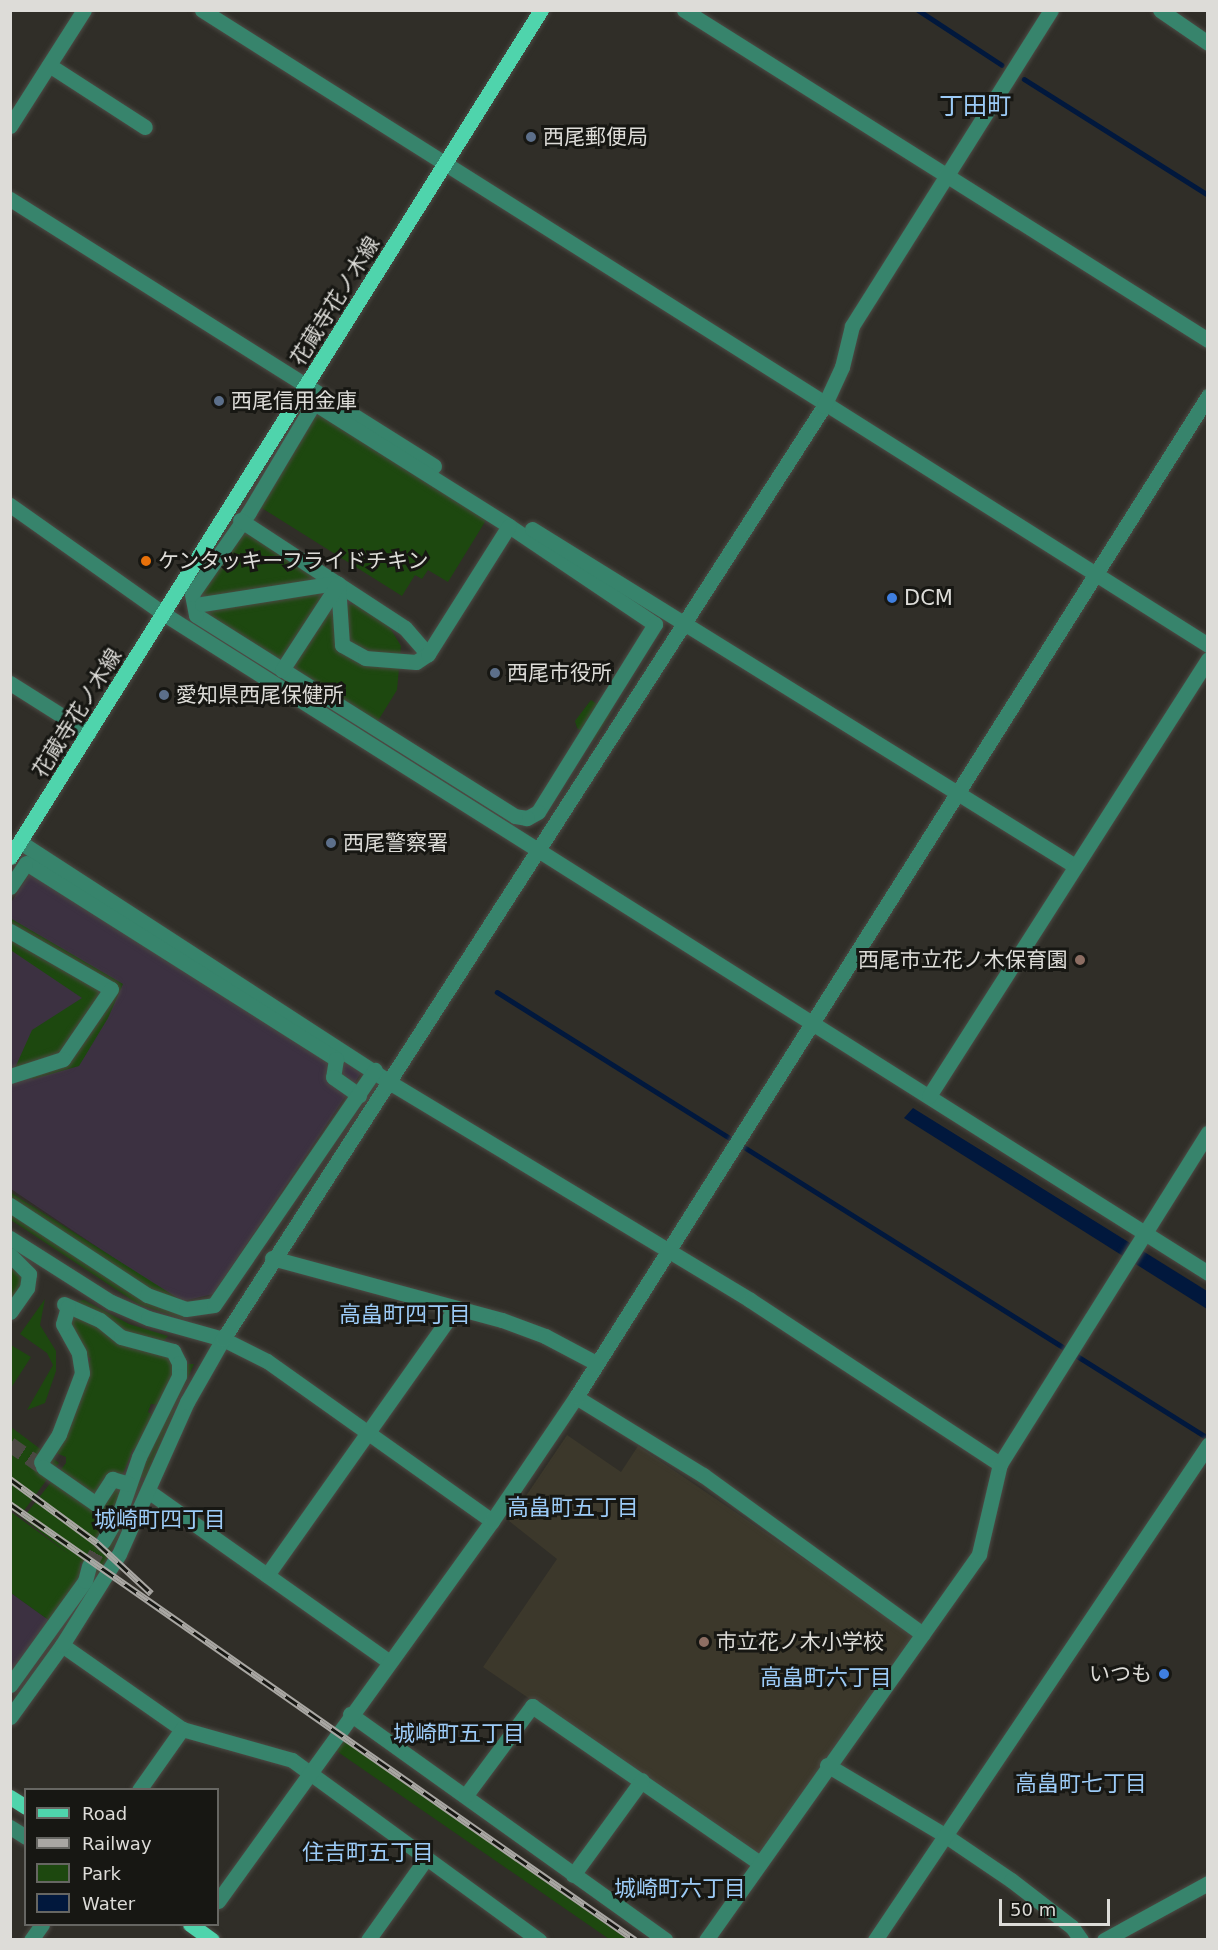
<!DOCTYPE html>
<meta charset="utf-8">
<style>
body{margin:0}
#map{position:relative;width:1218px;height:1950px;overflow:hidden;background:#302e28;font-family:"DejaVu Sans","Noto Sans JP",sans-serif}
div>[style]{position:absolute}
.commercial>*{inset:0;background:#3c3141}
.built>*{inset:0;background:#3c382b}
.green>*{inset:0;background:#1d480f}
.water>*{inset:0;background:#01183d}
.stream>*{height:4.5px;margin:-2.25px;padding:0 2.25px;transform-origin:2.25px;border-radius:2.25px;background:#01183d}
.minor-tunnel>*{height:15px;margin-top:-7.5px;transform-origin:0;background:repeating-linear-gradient(90deg,#4a4842 0 15px,transparent 0 23px)}
.roads{filter:drop-shadow(0 0 2px #4c4a44) drop-shadow(0 0 2px #4c4a44)}
.minor>*{height:15px;margin:-7.5px;padding:0 7.5px;transform-origin:7.5px;border-radius:7.5px;background:#37846c}
.major>*{height:15px;margin:-7.5px;padding:0 7.5px;transform-origin:7.5px;border-radius:7.5px;background:#4fd4ac}
.rail>*{height:7px;margin-top:-3.5px;transform-origin:0;background:repeating-linear-gradient(90deg,#171713 0 14px,#a9a7a3 0 28px);box-sizing:border-box;border-block:2px solid #a9a7a3}
.dots>*{width:16px;height:16px;translate:-50% -50%;box-sizing:border-box;border:3px solid #171713;border-radius:50%}
span{translate:-50% -50%;white-space:nowrap;text-align:center;line-height:1.15;-webkit-text-stroke:6px #171713;paint-order:stroke}
.poi-label{font-size:21px;color:#dddcd8}
.left{translate:0 -50%;text-align:left}
.right{translate:-100% -50%;text-align:right}
.street-label{font-size:21px;color:#dddcd8}
.neighbourhood-label{font-size:22px;color:#9ccbf7}
.quarter-label{font-size:24px;color:#9ccbf7}
.frame{position:absolute;inset:0;border:12px solid #dddcd8;pointer-events:none}
.legend{position:absolute;left:24px;top:1788px;width:195px;height:138px;box-sizing:border-box;background:#171713;border:2px solid #666662;margin:0;padding:8px 10px;list-style:none;font-size:18px;color:#dddcd8}
.legend li{display:flex;align-items:center;gap:12px;height:30px}
.legend b{width:30px;border:2px solid #666662}
.scale{position:absolute;left:999px;top:1899px;width:111px;height:27px;box-sizing:border-box;border:3px solid #dddcd8;border-top:0;padding-left:8px;font-size:18px;line-height:21px;white-space:nowrap;color:#dddcd8;-webkit-text-stroke:4px #171713;paint-order:stroke}
</style>
<div id="map">
<div class="commercial">
<i style="clip-path:polygon(39px 860px,365px 1067px,213px 1294px,179px 1302px,11px 1189px,10px 904px)"></i>
<i style="clip-path:polygon(11px 1593px,50px 1621px,11px 1677px)"></i>
</div>
<div class="built">
<i style="clip-path:polygon(567px 1435px,621px 1472px,638px 1446px,916px 1635px,760px 1856px,483px 1667px,557px 1559px,509px 1521px)"></i>
</div>
<div class="green">
<i style="clip-path:polygon(315px 412px,488px 517px,448px 582px,428px 570px,422px 579px,415px 575px,402px 596px,257px 505px)"></i>
<i style="clip-path:polygon(237px 514px,345px 580px,329px 606px,359px 604px,380px 617px,392px 631px,401px 646px,397px 690px,376px 724px,283px 676px,194px 617px,186px 596px)"></i>
<i style="clip-path:polygon(591px 700px,611px 713px,594px 740px,577px 728px,575px 721px)"></i>
<i style="clip-path:polygon(10px 918px,123px 984px,108px 1018px,79px 1066px,33px 1079px,15px 1068px,32px 1030px,82px 998px,12px 951px)"></i>
<i style="clip-path:polygon(10px 1192px,187px 1304px,183px 1319px,138px 1304px,11px 1220px)"></i>
<i style="clip-path:polygon(11px 1259px,19px 1266px,24px 1286px,11px 1306px)"></i>
<i style="clip-path:polygon(45px 1299px,40px 1325px,56px 1351px,56px 1371px,45px 1403px,27px 1410px,53px 1365px,47px 1353px,20px 1334px)"></i>
<i style="clip-path:polygon(84px 1300px,129px 1324px,168px 1336px,162px 1342px,175px 1364px,194px 1364px,175px 1407px,151px 1404px,148px 1412px,152px 1415px,137px 1450px,133px 1449px,122px 1476px,110px 1476px,142px 1481px,126px 1517px,110px 1507px,127px 1519px,98px 1576px,80px 1562px,80px 1579px,50px 1621px,11px 1593px,11px 1512px,70px 1555px,23px 1518px,66px 1463px,66px 1457px,56px 1453px,91px 1358px,84px 1357px,65px 1324px,77px 1301px)"></i>
<i style="clip-path:polygon(11px 1345px,31px 1357px,11px 1388px)"></i>
<i style="clip-path:polygon(175px 1409px,145px 1478px,130px 1474px,156px 1410px)"></i>
<i style="clip-path:polygon(11px 1427px,59px 1463px,20px 1516px,11px 1509px)"></i>
<i style="clip-path:polygon(343px 1740px,627px 1939px,609px 1939px,335px 1750px)"></i>
</div>
<div class="water">
<i style="clip-path:polygon(913px 1108px,1207px 1291px,1207px 1309px,904px 1118px)"></i>
</div>
<div class="stream">
<i style="left:918px;top:10px;width:100px;rotate:33.2deg"></i>
<i style="left:1024px;top:79px;width:218px;rotate:32.2deg"></i>
<i style="left:497px;top:992px;width:839px;rotate:32.1deg"></i>
</div>
<div class="minor-tunnel">
<i style="left:10px;top:1444px;width:40px;rotate:34.9deg"></i>
<i style="left:89px;top:1566px;width:29px;rotate:-61deg"></i>
</div>
<div class="roads">
<div class="minor">
<i style="left:202px;top:10px;width:1190px;rotate:32.26deg"></i>
<i style="left:684px;top:10px;width:619px;rotate:32.2deg"></i>
<i style="left:1160px;top:10px;width:58px;rotate:34.5deg"></i>
<i style="left:49px;top:65px;width:114px;rotate:32.9deg"></i>
<i style="left:10px;top:126px;width:138px;rotate:-57.5deg"></i>
<i style="left:10px;top:199px;width:501px;rotate:32.2deg"></i>
<i style="left:314px;top:403px;width:231px;rotate:32.2deg"></i>
<i style="left:509px;top:526px;width:176px;rotate:33.9deg"></i>
<i style="left:655px;top:624px;width:221px;rotate:121.9deg"></i>
<i style="left:538px;top:812px;width:13px;rotate:151deg"></i>
<i style="left:527px;top:818px;width:12px;rotate:-171deg"></i>
<i style="left:515px;top:816px;width:377px;rotate:-147.8deg"></i>
<i style="left:196px;top:615px;width:21px;rotate:-101deg"></i>
<i style="left:192px;top:594px;width:100px;rotate:-55.2deg"></i>
<i style="left:249px;top:512px;width:127px;rotate:-59.2deg"></i>
<i style="left:10px;top:505px;width:189px;rotate:35.3deg"></i>
<i style="left:164px;top:614px;width:1235px;rotate:32.26deg"></i>
<i style="left:240px;top:520px;width:197px;rotate:33.2deg"></i>
<i style="left:405px;top:628px;width:35px;rotate:49deg"></i>
<i style="left:532px;top:529px;width:639px;rotate:31.82deg"></i>
<i style="left:338px;top:584px;width:61px;rotate:86.2deg"></i>
<i style="left:342px;top:645px;width:26px;rotate:29deg"></i>
<i style="left:365px;top:658px;width:51px;rotate:4.5deg"></i>
<i style="left:416px;top:662px;width:14px;rotate:-34deg"></i>
<i style="left:428px;top:654px;width:151px;rotate:-57.7deg"></i>
<i style="left:202px;top:604px;width:136px;rotate:-8.9deg"></i>
<i style="left:282px;top:670px;width:103px;rotate:-56.9deg"></i>
<i style="left:10px;top:683px;width:93px;rotate:32.3deg"></i>
<i style="left:20px;top:842px;width:440px;rotate:33deg"></i>
<i style="left:389px;top:1082px;width:422px;rotate:31.1deg"></i>
<i style="left:750px;top:1300px;width:299px;rotate:33.3deg"></i>
<i style="left:26px;top:863px;width:367px;rotate:32.3deg"></i>
<i style="left:336px;top:1059px;width:18px;rotate:99deg"></i>
<i style="left:333px;top:1077px;width:32px;rotate:35deg"></i>
<i style="left:10px;top:887px;width:27px;rotate:-56deg"></i>
<i style="left:10px;top:931px;width:116px;rotate:29.9deg"></i>
<i style="left:111px;top:989px;width:85px;rotate:124.4deg"></i>
<i style="left:63px;top:1059px;width:56px;rotate:162.2deg"></i>
<i style="left:929px;top:1096px;width:518px;rotate:-57.44deg"></i>
<i style="left:10px;top:1205px;width:164px;rotate:33.3deg"></i>
<i style="left:147px;top:1295px;width:41px;rotate:19.7deg"></i>
<i style="left:186px;top:1309px;width:28px;rotate:-8deg"></i>
<i style="left:214px;top:1305px;width:285px;rotate:-55.6deg"></i>
<i style="left:10px;top:1238px;width:120px;rotate:32.4deg"></i>
<i style="left:111px;top:1302px;width:40px;rotate:23.4deg"></i>
<i style="left:148px;top:1318px;width:78px;rotate:15.6deg"></i>
<i style="left:223px;top:1339px;width:49px;rotate:26.6deg"></i>
<i style="left:267px;top:1361px;width:276px;rotate:35.4deg"></i>
<i style="left:10px;top:1255px;width:27px;rotate:45deg"></i>
<i style="left:29px;top:1274px;width:14px;rotate:98deg"></i>
<i style="left:27px;top:1288px;width:29px;rotate:125deg"></i>
<i style="left:272px;top:1258px;width:238px;rotate:15.1deg"></i>
<i style="left:502px;top:1320px;width:46px;rotate:20.4deg"></i>
<i style="left:545px;top:1336px;width:58px;rotate:27.9deg"></i>
<i style="left:64px;top:1304px;width:39px;rotate:24deg"></i>
<i style="left:100px;top:1320px;width:27px;rotate:39deg"></i>
<i style="left:121px;top:1337px;width:54px;rotate:15.1deg"></i>
<i style="left:173px;top:1351px;width:13px;rotate:63deg"></i>
<i style="left:179px;top:1363px;width:13px;rotate:90deg"></i>
<i style="left:179px;top:1376px;width:90px;rotate:116.3deg"></i>
<i style="left:139px;top:1457px;width:58px;rotate:109.1deg"></i>
<i style="left:120px;top:1512px;width:34px;rotate:120deg"></i>
<i style="left:576px;top:1397px;width:149px;rotate:31.6deg"></i>
<i style="left:703px;top:1475px;width:271px;rotate:35.9deg"></i>
<i style="left:41px;top:1462px;width:33px;rotate:-57deg"></i>
<i style="left:59px;top:1434px;width:65px;rotate:-69.3deg"></i>
<i style="left:82px;top:1373px;width:20px;rotate:-99deg"></i>
<i style="left:79px;top:1353px;width:33px;rotate:-119deg"></i>
<i style="left:63px;top:1324px;width:18px;rotate:-74deg"></i>
<i style="left:43px;top:1467px;width:65px;rotate:34.9deg"></i>
<i style="left:96px;top:1504px;width:30px;rotate:-57deg"></i>
<i style="left:112px;top:1479px;width:18px;rotate:16deg"></i>
<i style="left:148px;top:1491px;width:294px;rotate:35.3deg"></i>
<i style="left:267px;top:1575px;width:327px;rotate:-54.7deg"></i>
<i style="left:62px;top:1645px;width:146px;rotate:35deg"></i>
<i style="left:182px;top:1729px;width:114px;rotate:15.7deg"></i>
<i style="left:292px;top:1760px;width:306px;rotate:36.1deg"></i>
<i style="left:10px;top:1685px;width:128px;rotate:-54.2deg"></i>
<i style="left:85px;top:1581px;width:16px;rotate:-75deg"></i>
<i style="left:350px;top:1714px;width:388px;rotate:35.6deg"></i>
<i style="left:10px;top:1717px;width:89px;rotate:-54.2deg"></i>
<i style="left:62px;top:1645px;width:107px;rotate:-57.9deg"></i>
<i style="left:119px;top:1554px;width:167px;rotate:-65.9deg"></i>
<i style="left:187px;top:1402px;width:73px;rotate:-60.3deg"></i>
<i style="left:223px;top:1339px;width:1110px;rotate:-57.21deg"></i>
<i style="left:824px;top:406px;width:43px;rotate:-65.2deg"></i>
<i style="left:842px;top:367px;width:42px;rotate:-76.3deg"></i>
<i style="left:852px;top:326px;width:373px;rotate:-57.8deg"></i>
<i style="left:827px;top:1765px;width:139px;rotate:30.8deg"></i>
<i style="left:946px;top:1836px;width:78px;rotate:34.1deg"></i>
<i style="left:1011px;top:1880px;width:77px;rotate:37.6deg"></i>
<i style="left:1072px;top:1927px;width:16px;rotate:55deg"></i>
<i style="left:139px;top:1790px;width:75px;rotate:-54.8deg"></i>
<i style="left:466px;top:1795px;width:111px;rotate:-53.4deg"></i>
<i style="left:532px;top:1706px;width:277px;rotate:34.6deg"></i>
<i style="left:10px;top:1827px;width:19px;rotate:32deg"></i>
<i style="left:573px;top:1875px;width:117px;rotate:-54deg"></i>
<i style="left:218px;top:1901px;width:468px;rotate:-54.2deg"></i>
<i style="left:492px;top:1521px;width:150px;rotate:-55.9deg"></i>
<i style="left:576px;top:1397px;width:1184px;rotate:-57.73deg"></i>
<i style="left:31px;top:1940px;width:19px;rotate:-55deg"></i>
<i style="left:368px;top:1940px;width:98px;rotate:-54.5deg"></i>
<i style="left:706px;top:1940px;width:473px;rotate:-54.7deg"></i>
<i style="left:979px;top:1554px;width:92px;rotate:-76.9deg"></i>
<i style="left:1000px;top:1464px;width:391px;rotate:-57.9deg"></i>
<i style="left:875px;top:1940px;width:597px;rotate:-56.07deg"></i>
<i style="left:1104px;top:1940px;width:119px;rotate:-28.7deg"></i>
</div>
<div class="major">
<i style="left:10px;top:857px;width:1000px;rotate:-57.92deg"></i>
<i style="left:10px;top:1797px;width:19px;rotate:32deg"></i>
<i style="left:190px;top:1924px;width:27px;rotate:36deg"></i>
</div>
</div>
<div class="rail">
<i style="left:10px;top:1479px;width:108px;rotate:36.3deg"></i>
<i style="left:97px;top:1543px;width:74px;rotate:42.8deg"></i>
<i style="left:10px;top:1504px;width:762px;rotate:34.9deg"></i>
</div>
<div class="dots">
<i style="left:531px;top:137px;background:#5c6f8a"></i>
<i style="left:219px;top:401px;background:#5c6f8a"></i>
<i style="left:146px;top:561px;background:#e8710a"></i>
<i style="left:892px;top:598px;background:#3f7fe0"></i>
<i style="left:495px;top:673px;background:#5c6f8a"></i>
<i style="left:164px;top:695px;background:#5c6f8a"></i>
<i style="left:331px;top:843px;background:#5c6f8a"></i>
<i style="left:1080px;top:960px;background:#8d6e63"></i>
<i style="left:704px;top:1642px;background:#8d6e63"></i>
<i style="left:1164px;top:1674px;background:#3f7fe0"></i>
</div>
<div class="poi-label">
<span class="left" style="left:543px;top:137px">西尾郵便局</span>
<span class="left" style="left:231px;top:401px">西尾信用金庫</span>
<span class="left" style="left:158px;top:561px">ケンタッキーフライドチキン</span>
<span class="left" style="left:904px;top:598px">DCM</span>
<span class="left" style="left:507px;top:673px">西尾市役所</span>
<span class="left" style="left:176px;top:695px">愛知県西尾保健所</span>
<span class="left" style="left:343px;top:843px">西尾警察署</span>
<span class="right" style="left:1068px;top:960px">西尾市立花ノ木保育園</span>
<span class="left" style="left:716px;top:1642px">市立花ノ木小学校</span>
<span class="right" style="left:1152px;top:1674px">いつも</span>
</div>
<div class="street-label">
<span style="left:335px;top:301px;rotate:-58deg">花蔵寺花ノ木線</span>
<span style="left:77px;top:713px;rotate:-58deg">花蔵寺花ノ木線</span>
</div>
<div class="neighbourhood-label">
<span style="left:405px;top:1315px">高畠町四丁目</span>
<span style="left:573px;top:1508px">高畠町五丁目</span>
<span style="left:160px;top:1520px">城崎町四丁目</span>
<span style="left:826px;top:1678px">高畠町六丁目</span>
<span style="left:459px;top:1734px">城崎町五丁目</span>
<span style="left:1081px;top:1784px">高畠町七丁目</span>
<span style="left:368px;top:1853px">住吉町五丁目</span>
<span style="left:680px;top:1889px">城崎町六丁目</span>
</div>
<div class="quarter-label">
<span style="left:975px;top:107px">丁田町</span>
</div>
<div class="frame"></div>
<ul class="legend">
<li><b style="height:8px;background:#4fd4ac"></b>Road</li>
<li><b style="height:8px;background:#a9a7a3"></b>Railway</li>
<li><b style="height:16px;background:#1d480f"></b>Park</li>
<li><b style="height:16px;background:#01183d"></b>Water</li>
</ul>
<div class="scale">50 m</div>
</div>
